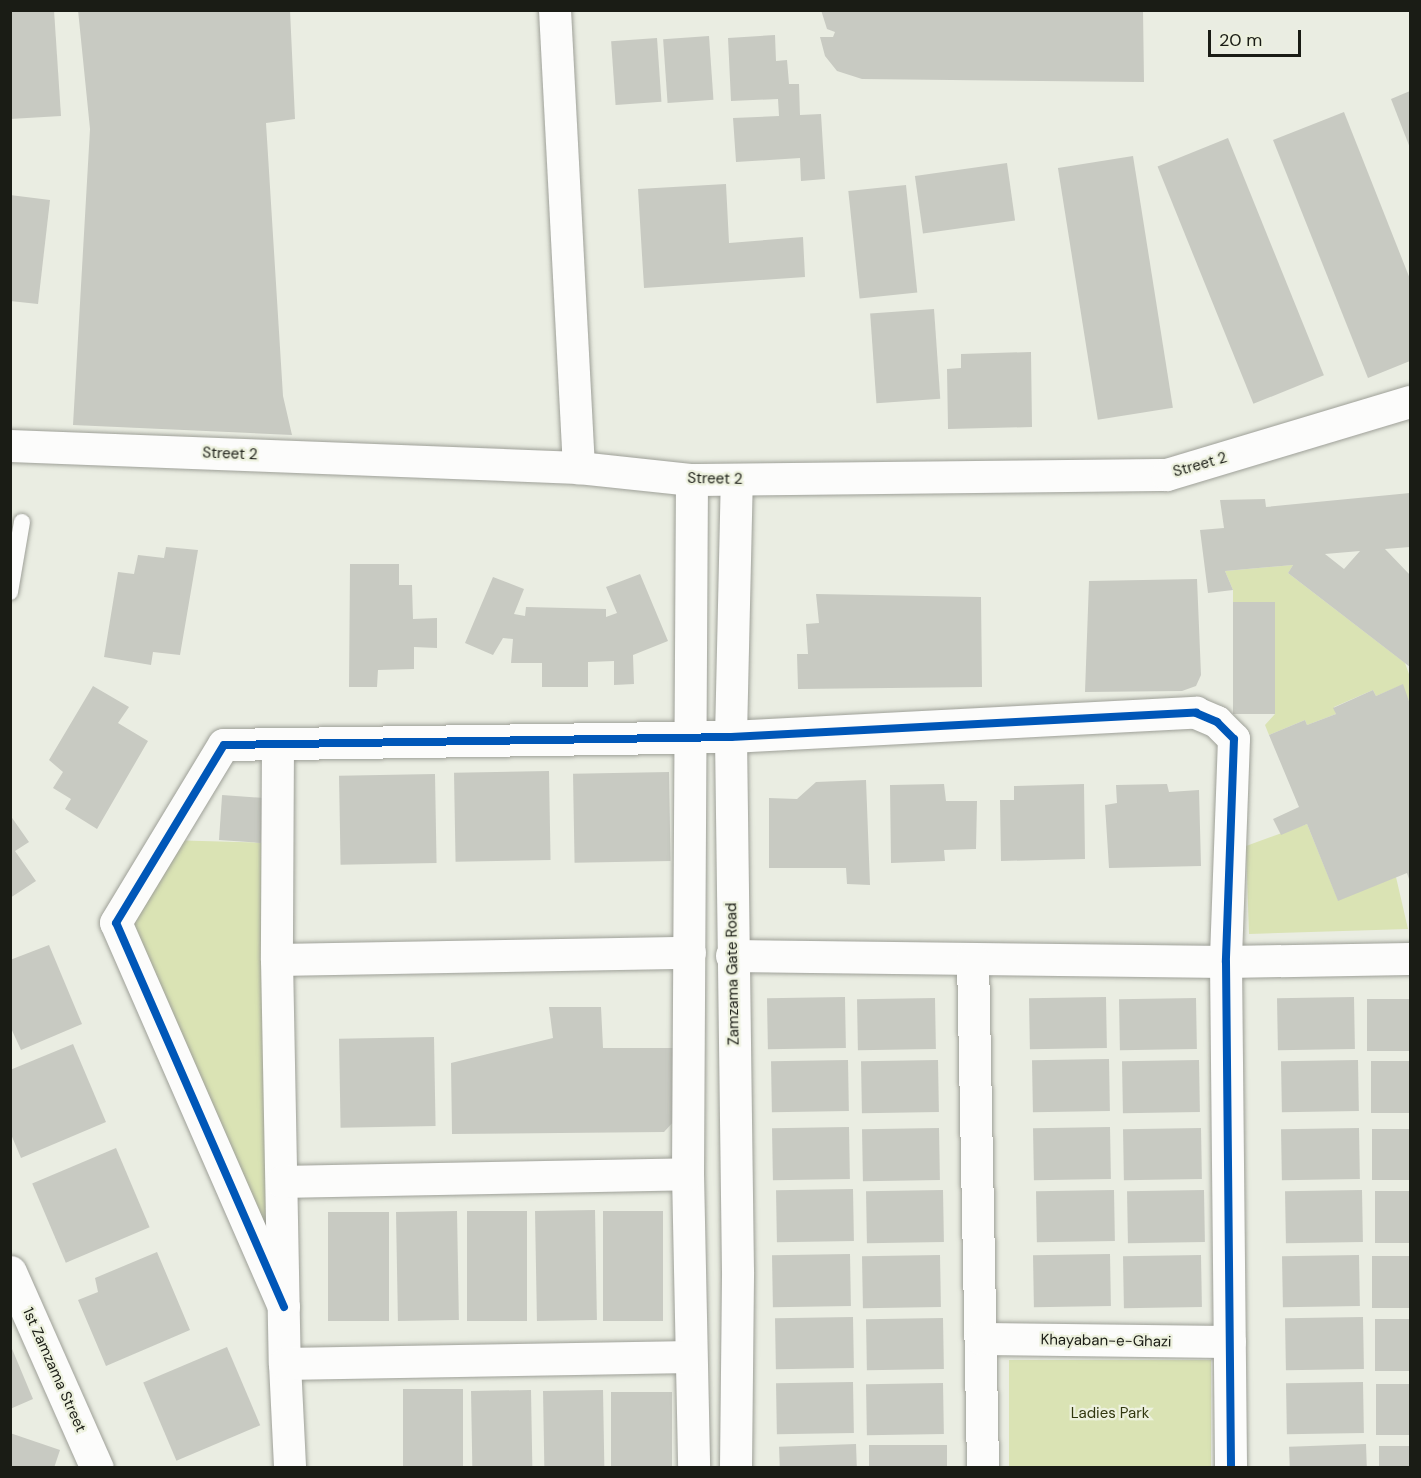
<!DOCTYPE html>
<style>
body{margin:0}
#map{position:relative;width:1421px;height:1478px;overflow:hidden;background:#eaede2;font-family:"DM Sans",sans-serif}
div>[style]{position:absolute}
.green>*{inset:0;background:#dae3b4;transform-origin:0 0}
.building>*{inset:0;background:#c8cac2;transform-origin:0 0}
.roads{filter:drop-shadow(0 0 2px #9ea098) drop-shadow(0 0 2px #9ea098)}
.lane>*{height:16px;margin:-8px;padding:0 8px;transform-origin:8px;border-radius:8px;background:#fcfcfb}
.street>*{height:32px;margin:-16px;padding:0 16px;transform-origin:16px;border-radius:16px;background:#fcfcfb}
.secondary>*{height:33px;margin:-16.5px;padding:0 16.5px;transform-origin:16.5px;border-radius:16.5px;background:#fcfcfb}
.cycleway>*{height:8px;margin:-4px;padding:0 4px;transform-origin:4px;border-radius:4px;background:#0057b8}
span{translate:-50% -50%;white-space:nowrap;text-align:center;line-height:1.15;-webkit-text-stroke:4.5px #edf1de;paint-order:stroke}
.street-label{font-size:15px;color:#1a1c15}
.park-label{font-size:15px;color:#31370e}
.frame{position:absolute;inset:0;border:12px solid #1a1c15;pointer-events:none}
.scale{position:absolute;left:1208px;top:30px;width:93px;height:27px;box-sizing:border-box;border:3px solid #1a1c15;border-top:0;padding-left:8px;font-size:18px;line-height:21px;white-space:nowrap;color:#1a1c15;-webkit-text-stroke:4px #edf1de;paint-order:stroke}
</style>
<div id="map">
<div class="green">
<i style="clip-path:polygon(1293px 565px,1288px 573px,1405px 663px,1410px 677px,1410px 704px,1402px 685px,1376px 696px,1373px 690px,1334px 707px,1336px 714px,1307px 725px,1305px 720px,1269px 735px,1265px 725px,1275px 714px,1274px 602px,1233px 603px,1233px 590px,1225px 571px)"></i>
<i style="clip-path:polygon(1307px 824px,1338px 900px,1396px 877px,1408px 929px,1249px 934px,1246px 846px)"></i>
<i style="clip-path:polygon(166px 840px,277px 843px,284px 1307px,116px 923px)"></i>
<i style="left:1009px;top:1360px;width:202px;height:107px"></i>
</div>
<div class="building">
<i style="clip-path:polygon(10px 10px,54px 10px,61px 116px,10px 119px)"></i>
<i style="clip-path:polygon(78px 10px,290px 10px,295px 119px,266px 123px,283px 396px,292px 435px,73px 425px,90px 129px)"></i>
<i style="clip-path:polygon(821px 10px,1143px 10px,1144px 82px,862px 79px,837px 71px,825px 56px,820px 37px,833px 37px,835px 32px,827px 29px)"></i>
<i style="clip-path:polygon(775px 35px,776px 61px,787px 60px,789px 84px,799px 84px,800px 115px,821px 114px,825px 179px,801px 181px,800px 158px,736px 162px,733px 118px,779px 116px,778px 99px,731px 101px,728px 38px)"></i>
<i style="left:709px;top:36px;width:64px;height:46px;rotate:86deg"></i>
<i style="left:657px;top:38px;width:64px;height:46px;rotate:86deg"></i>
<i style="clip-path:polygon(1410px 91px,1410px 148px,1391px 99px)"></i>
<i style="clip-path:polygon(1344px 112px,1410px 279px,1410px 361px,1368px 378px,1273px 140px)"></i>
<i style="left:1228px;top:138px;width:256px;height:76px;rotate:68deg"></i>
<i style="left:1133px;top:156px;width:255px;height:76px;rotate:81deg"></i>
<i style="left:1007px;top:163px;width:58px;height:93px;rotate:82deg"></i>
<i style="clip-path:polygon(726px 184px,729px 243px,803px 237px,805px 277px,644px 288px,638px 189px)"></i>
<i style="left:906px;top:185px;width:108px;height:58px;rotate:84deg"></i>
<i style="clip-path:polygon(10px 195px,50px 200px,38px 304px,10px 301px)"></i>
<i style="left:934px;top:309px;width:90px;height:64px;rotate:86deg"></i>
<i style="clip-path:polygon(1031px 352px,1032px 427px,948px 429px,947px 369px,961px 368px,961px 354px)"></i>
<i style="clip-path:polygon(evenodd,1410px 493px,1410px 547px,1385px 549px,1410px 575px,1410px 667px,1288px 573px,1293px 565px,1225px 571px,1233px 590px,1208px 593px,1200px 530px,1224px 528px,1220px 500px,1265px 499px,1266px 507px,1410px 493px,1360px 551px,1344px 569px,1325px 554px,1360px 551px)"></i>
<i style="clip-path:polygon(166px 547px,198px 550px,180px 655px,153px 652px,151px 665px,104px 657px,118px 572px,134px 574px,138px 555px,164px 558px)"></i>
<i style="clip-path:polygon(350px 564px,399px 564px,399px 585px,412px 585px,413px 619px,437px 618px,437px 648px,414px 647px,414px 669px,378px 670px,377px 687px,349px 687px)"></i>
<i style="clip-path:polygon(640px 574px,668px 641px,633px 655px,634px 684px,614px 685px,614px 661px,588px 662px,588px 687px,542px 687px,542px 663px,511px 663px,513px 639px,503px 638px,493px 655px,465px 643px,493px 577px,524px 589px,514px 614px,525px 616px,526px 607px,606px 609px,606px 617px,617px 613px,606px 587px)"></i>
<i style="clip-path:polygon(1197px 579px,1201px 675px,1196px 686px,1182px 691px,1085px 692px,1089px 581px)"></i>
<i style="clip-path:polygon(816px 594px,981px 597px,982px 687px,798px 689px,797px 654px,808px 654px,806px 624px,819px 623px)"></i>
<i style="left:1275px;top:602px;width:112px;height:42px;rotate:90deg"></i>
<i style="clip-path:polygon(1403px 684px,1410px 704px,1410px 882px,1407px 873px,1338px 901px,1307px 824px,1281px 835px,1273px 819px,1299px 807px,1269px 735px,1305px 720px,1307px 725px,1336px 714px,1333px 708px,1373px 690px,1376px 696px)"></i>
<i style="clip-path:polygon(93px 686px,129px 707px,118px 723px,148px 741px,97px 829px,65px 809px,71px 799px,53px 788px,63px 772px,49px 760px)"></i>
<i style="left:549px;top:771px;width:89px;height:95px;rotate:89deg"></i>
<i style="left:669px;top:772px;width:89px;height:96px;rotate:89deg"></i>
<i style="left:435px;top:774px;width:89px;height:96px;rotate:89deg"></i>
<i style="clip-path:polygon(866px 780px,870px 885px,847px 884px,846px 868px,769px 868px,769px 798px,797px 799px,816px 782px)"></i>
<i style="clip-path:polygon(944px 784px,946px 801px,977px 801px,976px 849px,944px 850px,945px 861px,891px 863px,890px 785px)"></i>
<i style="clip-path:polygon(1084px 784px,1085px 859px,1001px 861px,1000px 800px,1014px 800px,1014px 786px)"></i>
<i style="clip-path:polygon(1167px 784px,1169px 792px,1199px 790px,1201px 866px,1109px 868px,1105px 805px,1117px 803px,1116px 785px)"></i>
<i style="left:264px;top:798px;width:45px;height:42px;rotate:94deg"></i>
<i style="clip-path:polygon(10px 815px,29px 842px,15px 851px,36px 881px,10px 898px)"></i>
<i style="clip-path:polygon(49px 945px,82px 1024px,21px 1050px,10px 1026px,10px 960px)"></i>
<i style="left:845px;top:997px;width:51px;height:78px;rotate:89deg"></i>
<i style="left:1106px;top:997px;width:51px;height:77px;rotate:89deg"></i>
<i style="left:1354px;top:997px;width:52px;height:77px;rotate:89deg"></i>
<i style="left:935px;top:998px;width:51px;height:78px;rotate:89deg"></i>
<i style="left:1196px;top:998px;width:51px;height:77px;rotate:89deg"></i>
<i style="left:1367px;top:999px;width:43px;height:52px"></i>
<i style="clip-path:polygon(549px 1007px,601px 1007px,603px 1048px,673px 1048px,675px 1120px,664px 1132px,452px 1134px,451px 1063px,553px 1038px)"></i>
<i style="left:434px;top:1037px;width:89px;height:95px;rotate:89deg"></i>
<i style="clip-path:polygon(73px 1044px,106px 1122px,21px 1158px,10px 1132px,10px 1070px)"></i>
<i style="left:1109px;top:1059px;width:52px;height:77px;rotate:89deg"></i>
<i style="left:848px;top:1060px;width:51px;height:77px;rotate:89deg"></i>
<i style="left:938px;top:1060px;width:52px;height:77px;rotate:89deg"></i>
<i style="left:1199px;top:1060px;width:52px;height:77px;rotate:89deg"></i>
<i style="left:1358px;top:1060px;width:51px;height:77px;rotate:89deg"></i>
<i style="left:1410px;top:1061px;width:52px;height:39px;rotate:90deg"></i>
<i style="left:849px;top:1127px;width:52px;height:77px;rotate:89deg"></i>
<i style="left:1110px;top:1127px;width:52px;height:77px;rotate:89deg"></i>
<i style="left:939px;top:1128px;width:52px;height:77px;rotate:89deg"></i>
<i style="left:1201px;top:1128px;width:51px;height:78px;rotate:89deg"></i>
<i style="left:1359px;top:1128px;width:51px;height:78px;rotate:89deg"></i>
<i style="left:1410px;top:1129px;width:51px;height:38px;rotate:90deg"></i>
<i style="left:116px;top:1148px;width:86px;height:91px;rotate:67deg"></i>
<i style="left:853px;top:1189px;width:52px;height:77px;rotate:89deg"></i>
<i style="left:943px;top:1190px;width:52px;height:77px;rotate:89deg"></i>
<i style="left:1114px;top:1190px;width:51px;height:78px;rotate:89deg"></i>
<i style="left:1204px;top:1190px;width:52px;height:77px;rotate:89deg"></i>
<i style="left:1362px;top:1190px;width:52px;height:77px;rotate:89deg"></i>
<i style="left:1410px;top:1191px;width:52px;height:35px;rotate:90deg"></i>
<i style="left:595px;top:1210px;width:110px;height:60px;rotate:89deg"></i>
<i style="left:457px;top:1211px;width:109px;height:61px;rotate:89deg"></i>
<i style="left:467px;top:1211px;width:60px;height:110px"></i>
<i style="left:603px;top:1211px;width:60px;height:110px"></i>
<i style="left:328px;top:1212px;width:61px;height:109px"></i>
<i style="clip-path:polygon(157px 1252px,190px 1330px,106px 1366px,78px 1300px,98px 1292px,95px 1278px)"></i>
<i style="left:850px;top:1254px;width:52px;height:78px;rotate:89deg"></i>
<i style="left:1110px;top:1254px;width:52px;height:77px;rotate:89deg"></i>
<i style="left:940px;top:1255px;width:52px;height:78px;rotate:89deg"></i>
<i style="left:1201px;top:1255px;width:52px;height:78px;rotate:89deg"></i>
<i style="left:1359px;top:1255px;width:51px;height:77px;rotate:89deg"></i>
<i style="left:1410px;top:1256px;width:52px;height:38px;rotate:90deg"></i>
<i style="left:853px;top:1317px;width:51px;height:78px;rotate:89deg"></i>
<i style="left:1363px;top:1317px;width:52px;height:78px;rotate:89deg"></i>
<i style="left:943px;top:1318px;width:51px;height:77px;rotate:89deg"></i>
<i style="left:1375px;top:1319px;width:35px;height:52px"></i>
<i style="clip-path:polygon(10px 1344px,33px 1399px,10px 1409px)"></i>
<i style="left:227px;top:1347px;width:85px;height:91px;rotate:67deg"></i>
<i style="left:853px;top:1382px;width:51px;height:77px;rotate:89deg"></i>
<i style="left:1363px;top:1382px;width:51px;height:77px;rotate:89deg"></i>
<i style="left:943px;top:1383px;width:51px;height:77px;rotate:89deg"></i>
<i style="left:1376px;top:1384px;width:34px;height:51px"></i>
<i style="left:403px;top:1389px;width:60px;height:79px"></i>
<i style="left:531px;top:1390px;width:78px;height:60px;rotate:89deg"></i>
<i style="left:603px;top:1390px;width:78px;height:60px;rotate:89deg"></i>
<i style="left:611px;top:1392px;width:61px;height:76px"></i>
<i style="clip-path:polygon(10px 1433px,60px 1450px,54px 1468px,10px 1468px)"></i>
<i style="left:856px;top:1444px;width:24px;height:77px;rotate:88deg"></i>
<i style="left:1366px;top:1444px;width:24px;height:77px;rotate:88deg"></i>
<i style="left:947px;top:1445px;width:23px;height:78px;rotate:90deg"></i>
<i style="left:1379px;top:1446px;width:31px;height:22px"></i>
</div>
<div class="roads">
<div class="lane">
<i style="left:10px;top:592px;width:71px;rotate:-80.3deg"></i>
</div>
<div class="street">
<i style="left:555px;top:10px;width:459px;rotate:87deg"></i>
<i style="left:10px;top:446px;width:569px;rotate:2.21deg"></i>
<i style="left:579px;top:468px;width:114px;rotate:6.1deg"></i>
<i style="left:692px;top:480px;width:475px;rotate:-0.6deg"></i>
<i style="left:1167px;top:475px;width:254px;rotate:-16.7deg"></i>
<i style="left:692px;top:480px;width:694px;rotate:90.33deg"></i>
<i style="left:688px;top:1174px;width:294px;rotate:88.8deg"></i>
<i style="left:278px;top:744px;width:216px;rotate:90.3deg"></i>
<i style="left:277px;top:960px;width:404px;rotate:88.9deg"></i>
<i style="left:285px;top:1364px;width:104px;rotate:87.2deg"></i>
<i style="left:732px;top:956px;width:494px;rotate:0.7deg"></i>
<i style="left:1226px;top:962px;width:184px;rotate:-0.9deg"></i>
<i style="left:973px;top:959px;width:509px;rotate:88.87deg"></i>
<i style="left:277px;top:960px;width:413px;rotate:-1deg"></i>
<i style="left:282px;top:1182px;width:406px;rotate:-1.1deg"></i>
<i style="left:284px;top:1307px;width:419px;rotate:-113.6deg"></i>
<i style="left:116px;top:923px;width:208px;rotate:-58.8deg"></i>
<i style="left:224px;top:745px;width:507px;rotate:-0.9deg"></i>
<i style="left:731px;top:737px;width:466px;rotate:-3deg"></i>
<i style="left:1196px;top:713px;width:23px;rotate:23deg"></i>
<i style="left:1217px;top:722px;width:24px;rotate:45deg"></i>
<i style="left:1234px;top:739px;width:223px;rotate:92.1deg"></i>
<i style="left:1226px;top:962px;width:506px;rotate:89.43deg"></i>
<i style="left:981px;top:1339px;width:249px;rotate:0.7deg"></i>
<i style="left:285px;top:1364px;width:406px;rotate:-1deg"></i>
<i style="left:736px;top:1468px;width:196px;rotate:-89.4deg"></i>
<i style="left:738px;top:1272px;width:535px;rotate:-90.75deg"></i>
<i style="left:731px;top:737px;width:257px;rotate:-88.7deg"></i>
</div>
<div class="secondary">
<i style="left:10px;top:1272px;width:214px;rotate:66.1deg"></i>
</div>
</div>
<div class="cycleway">
<i style="left:284px;top:1307px;width:419px;rotate:-113.6deg"></i>
<i style="left:116px;top:923px;width:208px;rotate:-58.8deg"></i>
<i style="left:224px;top:745px;width:507px;rotate:-0.9deg"></i>
<i style="left:731px;top:737px;width:466px;rotate:-3deg"></i>
<i style="left:1196px;top:713px;width:23px;rotate:23deg"></i>
<i style="left:1217px;top:722px;width:24px;rotate:45deg"></i>
<i style="left:1234px;top:739px;width:223px;rotate:92.1deg"></i>
<i style="left:1226px;top:962px;width:506px;rotate:89.43deg"></i>
</div>
<div class="street-label">
<span style="left:230px;top:454px;rotate:2deg">Street 2</span>
<span style="left:1200px;top:465px;rotate:-16deg">Street 2</span>
<span style="left:715px;top:479px;rotate:1deg">Street 2</span>
<span style="left:733px;top:974px;rotate:-91deg">Zamzama Gate Road</span>
<span style="left:1106px;top:1341px;rotate:1deg">Khayaban-e-Ghazi</span>
<span style="left:54px;top:1370px;rotate:66deg">1st Zamzama Street</span>
</div>
<div class="park-label">
<span style="left:1110px;top:1414px">Ladies Park</span>
</div>
<div class="frame"></div>
<div class="scale">20 m</div>
</div>
